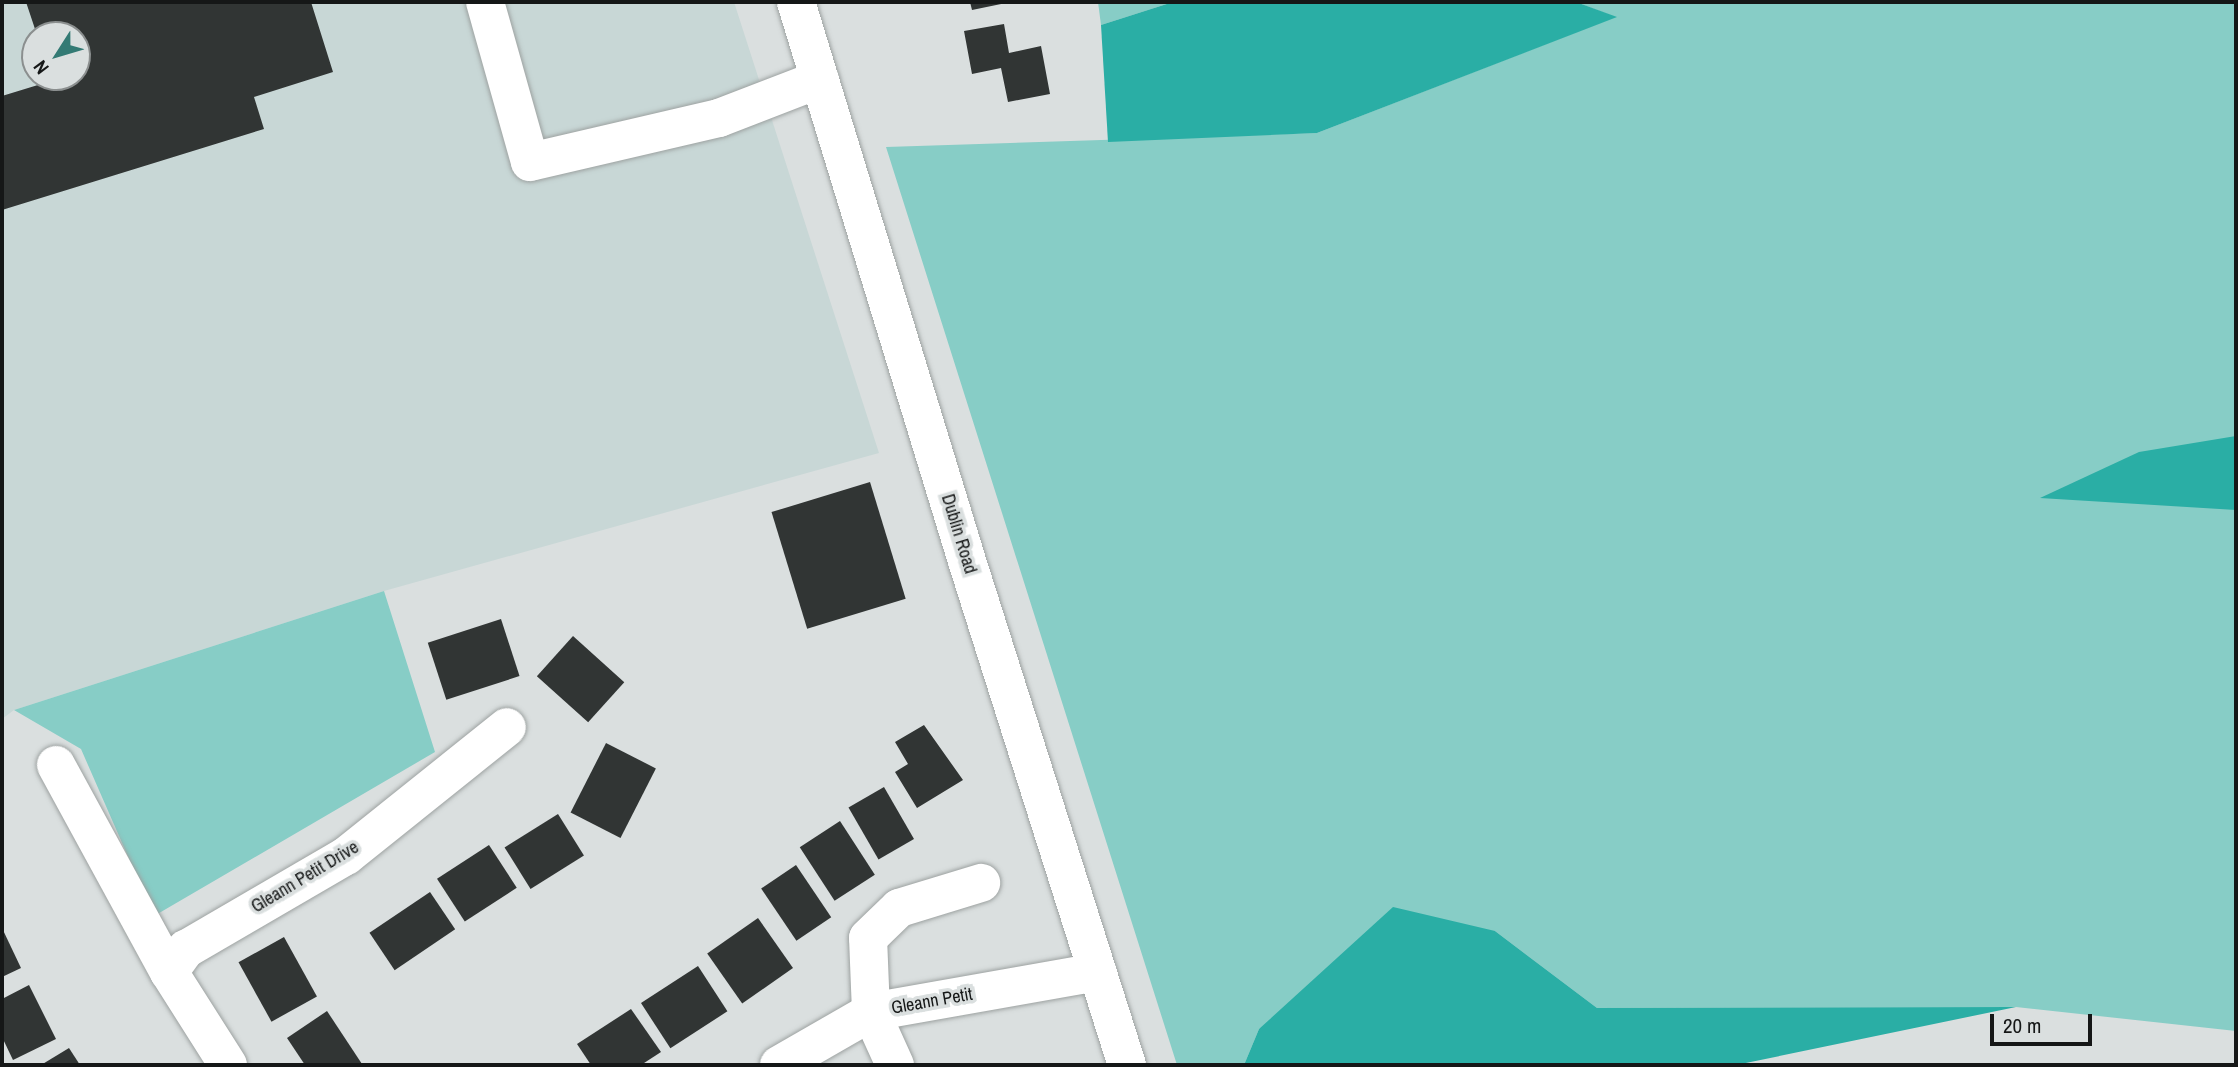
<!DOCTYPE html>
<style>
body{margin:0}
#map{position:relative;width:2238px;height:1067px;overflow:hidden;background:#dadfdf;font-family:"Archivo Narrow",sans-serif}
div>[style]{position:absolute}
.built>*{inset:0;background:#c8d7d6}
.green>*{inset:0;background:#87cdc6}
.forest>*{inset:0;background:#2aaea5}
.building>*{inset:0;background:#313534;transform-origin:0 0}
.roads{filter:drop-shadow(0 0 2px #9da2a1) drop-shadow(0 0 2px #9da2a1)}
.minor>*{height:38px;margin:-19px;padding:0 19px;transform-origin:19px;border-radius:19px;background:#fff}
.major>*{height:38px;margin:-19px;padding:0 19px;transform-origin:19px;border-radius:19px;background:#fff}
span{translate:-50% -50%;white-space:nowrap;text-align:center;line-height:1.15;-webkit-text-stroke:7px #dadfdf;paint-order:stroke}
.street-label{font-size:18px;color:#151717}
.frame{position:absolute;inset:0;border:4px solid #151717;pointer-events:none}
.north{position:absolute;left:21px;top:21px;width:70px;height:70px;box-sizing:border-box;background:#dadfdf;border:2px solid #8b8f8f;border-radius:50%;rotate:233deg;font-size:19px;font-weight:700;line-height:28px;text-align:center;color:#151717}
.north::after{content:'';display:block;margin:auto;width:24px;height:32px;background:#337a74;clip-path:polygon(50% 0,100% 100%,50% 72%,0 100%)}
.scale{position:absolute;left:1990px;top:1014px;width:102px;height:32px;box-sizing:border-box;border:4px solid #151717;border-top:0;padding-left:9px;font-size:21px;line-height:24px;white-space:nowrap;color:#151717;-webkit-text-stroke:5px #dadfdf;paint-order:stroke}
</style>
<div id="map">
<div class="built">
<i style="clip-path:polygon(evenodd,2px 2px,734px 2px,879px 453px,384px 591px,14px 710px,2px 719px,2px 2px,35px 35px,77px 35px,77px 77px,35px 77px,35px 35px)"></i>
</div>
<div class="green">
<i style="clip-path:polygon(1098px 2px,1173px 2px,1101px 25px)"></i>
<i style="clip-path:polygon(1576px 2px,2236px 2px,2236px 1031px,2016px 1007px,1597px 1008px,1495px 931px,1259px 1029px,1244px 1065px,1177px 1065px,886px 147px,1317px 133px,1615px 17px)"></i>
<i style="clip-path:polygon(384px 591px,435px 752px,154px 916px,81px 749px,14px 710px)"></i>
</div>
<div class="forest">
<i style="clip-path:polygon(1173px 2px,1576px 2px,1617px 17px,1317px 133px,1108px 142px,1101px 25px)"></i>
<i style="clip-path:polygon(2236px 436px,2236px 510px,2040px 498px,2139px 452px)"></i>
<i style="clip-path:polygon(1393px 907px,1495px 931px,1597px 1008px,2016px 1007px,1736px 1065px,1244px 1065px,1259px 1029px)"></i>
</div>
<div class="building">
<i style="clip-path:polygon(26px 2px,311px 2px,333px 72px,254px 97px,264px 129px,2px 210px,2px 96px,51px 81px,50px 77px,77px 77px,77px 35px,37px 35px)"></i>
<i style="clip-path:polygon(970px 2px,1006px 2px,1006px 3px,972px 10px)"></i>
<i style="clip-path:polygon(1004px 24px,1009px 53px,1041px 46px,1050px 94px,1008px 102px,1001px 68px,972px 74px,964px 31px)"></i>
<i style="left:870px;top:482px;width:122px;height:103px;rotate:73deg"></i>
<i style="left:501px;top:619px;width:60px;height:77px;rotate:72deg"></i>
<i style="left:573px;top:636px;width:69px;height:54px;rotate:42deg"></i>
<i style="clip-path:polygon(924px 725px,963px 780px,917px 808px,895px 772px,908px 764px,895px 742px)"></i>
<i style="left:606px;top:743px;width:56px;height:78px;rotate:27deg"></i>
<i style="left:884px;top:787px;width:60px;height:41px;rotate:60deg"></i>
<i style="left:558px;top:814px;width:49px;height:63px;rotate:58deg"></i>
<i style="left:840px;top:821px;width:64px;height:48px;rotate:57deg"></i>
<i style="left:489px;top:845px;width:51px;height:62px;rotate:57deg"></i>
<i style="left:796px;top:865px;width:63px;height:42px;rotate:56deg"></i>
<i style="left:430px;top:892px;width:45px;height:73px;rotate:56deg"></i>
<i style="left:758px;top:918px;width:61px;height:62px;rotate:55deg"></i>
<i style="clip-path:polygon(2px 928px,21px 968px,2px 977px)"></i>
<i style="left:284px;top:937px;width:68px;height:52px;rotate:61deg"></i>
<i style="left:698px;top:966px;width:54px;height:68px;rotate:57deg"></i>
<i style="clip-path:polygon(29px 985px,56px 1039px,13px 1060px,2px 1037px,2px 999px)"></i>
<i style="clip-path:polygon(631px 1009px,661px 1052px,641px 1065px,591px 1065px,577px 1044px)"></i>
<i style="clip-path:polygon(327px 1011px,362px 1064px,359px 1065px,305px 1065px,287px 1038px)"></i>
<i style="clip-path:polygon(69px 1048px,80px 1065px,41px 1065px)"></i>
</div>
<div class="roads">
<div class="minor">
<i style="left:485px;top:2px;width:166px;rotate:74.3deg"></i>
<i style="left:530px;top:162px;width:194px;rotate:-13.1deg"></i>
<i style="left:719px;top:118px;width:108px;rotate:-21.1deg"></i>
<i style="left:56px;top:765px;width:236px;rotate:61.4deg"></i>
<i style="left:228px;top:1065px;width:110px;rotate:-122.4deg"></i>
<i style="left:169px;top:972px;width:29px;rotate:-54deg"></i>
<i style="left:186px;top:949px;width:185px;rotate:-30.2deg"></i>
<i style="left:346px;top:856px;width:206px;rotate:-38.7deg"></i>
<i style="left:779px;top:1065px;width:106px;rotate:-29.9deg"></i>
<i style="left:871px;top:1012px;width:230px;rotate:-10deg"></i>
<i style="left:895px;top:1065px;width:58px;rotate:-114.4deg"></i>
<i style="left:871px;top:1012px;width:74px;rotate:-92.3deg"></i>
<i style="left:868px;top:938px;width:43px;rotate:-44.1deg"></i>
<i style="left:899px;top:908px;width:86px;rotate:-17deg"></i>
</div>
<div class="major">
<i style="left:796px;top:2px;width:585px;rotate:72.99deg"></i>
<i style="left:967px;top:561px;width:529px;rotate:72.39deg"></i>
</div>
</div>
<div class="street-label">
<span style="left:959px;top:534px;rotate:73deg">Dublin Road</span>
<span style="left:305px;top:877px;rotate:-31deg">Gleann Petit Drive</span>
<span style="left:932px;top:1001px;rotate:-10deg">Gleann Petit</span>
</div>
<div class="frame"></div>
<div class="north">N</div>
<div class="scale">20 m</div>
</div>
